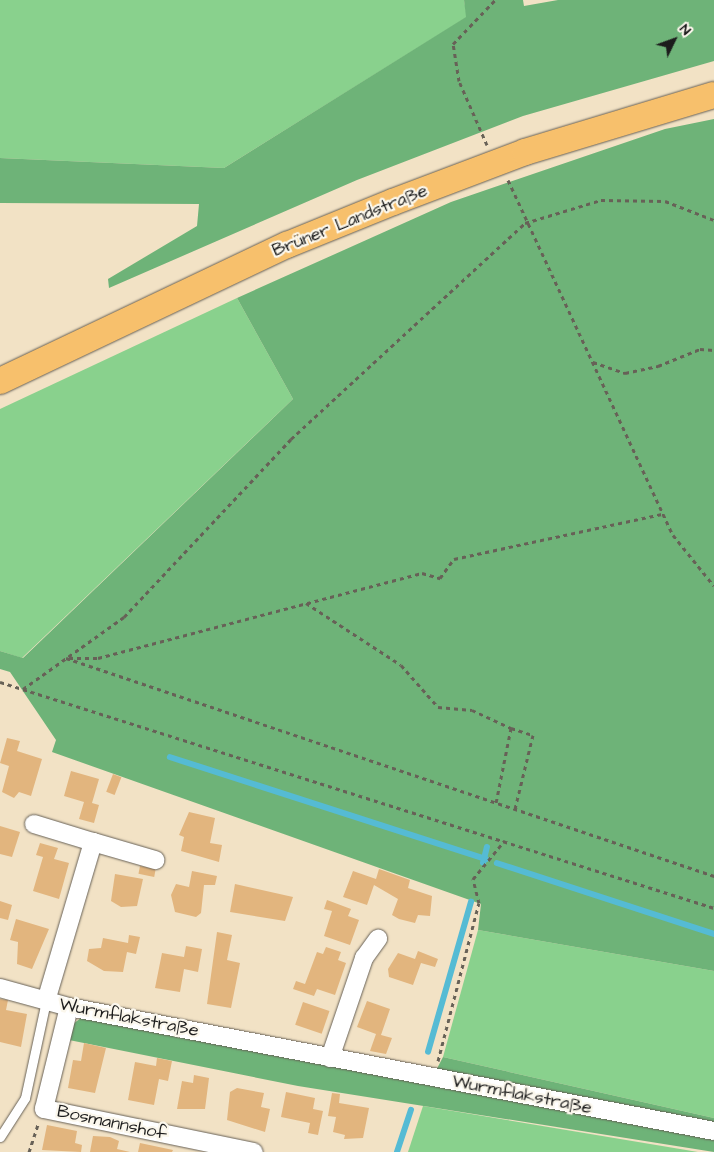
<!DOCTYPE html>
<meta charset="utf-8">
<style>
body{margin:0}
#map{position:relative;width:714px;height:1152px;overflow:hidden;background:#f2e2c5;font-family:"Architects Daughter",sans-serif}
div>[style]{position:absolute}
.green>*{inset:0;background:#89d18d}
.forest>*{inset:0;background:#6eb378}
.stream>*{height:5.5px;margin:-2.75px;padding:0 2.75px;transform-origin:2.75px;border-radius:2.75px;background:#55bbd4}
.building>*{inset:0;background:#e2b57e;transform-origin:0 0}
.path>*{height:3px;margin-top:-1.5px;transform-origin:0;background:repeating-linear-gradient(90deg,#676157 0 4px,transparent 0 8px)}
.roads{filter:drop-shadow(0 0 1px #676157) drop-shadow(0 0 1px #676157)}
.lane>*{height:9px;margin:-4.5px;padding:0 4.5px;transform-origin:4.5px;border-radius:4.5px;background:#fff}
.street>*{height:18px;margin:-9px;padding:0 9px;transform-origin:9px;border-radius:9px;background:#fff}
.primary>*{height:26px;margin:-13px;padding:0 13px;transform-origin:13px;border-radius:13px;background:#f7c06c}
span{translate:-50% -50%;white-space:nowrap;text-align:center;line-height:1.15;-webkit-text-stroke:4.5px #fbf7ec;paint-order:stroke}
.street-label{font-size:18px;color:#1c1c1c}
.north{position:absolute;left:649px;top:15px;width:50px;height:50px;-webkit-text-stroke:4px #fbf7ec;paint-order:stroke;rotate:48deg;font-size:14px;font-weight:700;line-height:20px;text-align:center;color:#1c1c1c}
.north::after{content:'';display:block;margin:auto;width:18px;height:22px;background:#1c1c1c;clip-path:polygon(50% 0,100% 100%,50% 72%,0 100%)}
</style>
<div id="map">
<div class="green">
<i style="clip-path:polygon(0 0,464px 0,467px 17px,224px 168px,0 158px)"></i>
<i style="clip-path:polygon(237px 298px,293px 399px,22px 658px,0 651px,0 409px)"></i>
<i style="clip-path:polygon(478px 930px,714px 971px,714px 1118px,443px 1057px)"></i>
<i style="clip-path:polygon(423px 1106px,698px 1152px,408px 1152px)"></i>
</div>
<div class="forest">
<i style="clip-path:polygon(464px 0,523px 0,524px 6px,558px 0,714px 0,714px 61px,523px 116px,357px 180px,109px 288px,108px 279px,197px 226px,199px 204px,0 203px,0 158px,224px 168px,466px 17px)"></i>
<i style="clip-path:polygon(714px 119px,714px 971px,478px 930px,481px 904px,52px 752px,56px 740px,10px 672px,0 669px,0 651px,23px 658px,293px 399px,237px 298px,451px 202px,665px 129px)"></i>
<i style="clip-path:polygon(85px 1015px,429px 1084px,443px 1057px,714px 1118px,714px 1152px,298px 1086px,69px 1040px,73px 1024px)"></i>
</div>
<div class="stream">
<i style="left:170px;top:757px;width:332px;rotate:17.9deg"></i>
<i style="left:483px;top:863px;width:16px;rotate:-76deg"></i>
<i style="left:497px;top:863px;width:228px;rotate:18.1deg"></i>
<i style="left:428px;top:1052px;width:156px;rotate:-74deg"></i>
<i style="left:397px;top:1152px;width:44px;rotate:-71.6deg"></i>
</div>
<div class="building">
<i style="clip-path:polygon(7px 738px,20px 741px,17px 751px,42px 759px,31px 796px,19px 792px,14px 798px,2px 792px,9px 766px,0 763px)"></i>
<i style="clip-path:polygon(71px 771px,99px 779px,92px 803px,99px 805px,94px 823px,79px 819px,84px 802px,64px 796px)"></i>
<i style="left:113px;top:774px;width:9px;height:19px;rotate:21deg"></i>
<i style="clip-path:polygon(189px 812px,215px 818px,210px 843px,222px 845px,219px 862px,181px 851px,184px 837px,179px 835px)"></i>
<i style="clip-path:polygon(0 826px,20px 832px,12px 857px,0 854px)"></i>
<i style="clip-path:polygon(40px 843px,58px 848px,54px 859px,69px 863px,59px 899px,33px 891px,43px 857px,36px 855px)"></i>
<i style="left:140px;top:866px;width:16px;height:8px;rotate:11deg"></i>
<i style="clip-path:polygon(379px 869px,410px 880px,408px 888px,432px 896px,430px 916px,418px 915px,415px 923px,399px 919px,392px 915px,398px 899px,374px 885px,367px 905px,343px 897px,353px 871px,376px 879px)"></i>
<i style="clip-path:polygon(192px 871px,217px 876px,215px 885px,204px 885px,201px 913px,196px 917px,175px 912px,171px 895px,176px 884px,189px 887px)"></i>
<i style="clip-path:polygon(115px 874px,143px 879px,137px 906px,121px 907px,111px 901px)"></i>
<i style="clip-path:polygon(235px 884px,293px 897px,285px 921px,230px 912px)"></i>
<i style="clip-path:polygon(327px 900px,351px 909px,348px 916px,359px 920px,350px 945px,324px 936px,332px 911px,324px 909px)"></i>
<i style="clip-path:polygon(0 901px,12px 905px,8px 920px,0 918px)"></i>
<i style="clip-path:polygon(16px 919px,49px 929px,32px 969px,17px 964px,18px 942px,10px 940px)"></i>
<i style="clip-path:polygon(217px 932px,232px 935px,227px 960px,240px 963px,231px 1008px,207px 1004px)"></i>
<i style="clip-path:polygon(129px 935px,140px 937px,136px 954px,127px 952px,123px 972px,104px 971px,87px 961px,89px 949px,101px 948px,103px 938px,128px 943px)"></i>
<i style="clip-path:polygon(186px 946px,202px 949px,198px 972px,184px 969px,180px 992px,155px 988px,162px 953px,184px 957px)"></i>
<i style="clip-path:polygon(326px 947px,341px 952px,338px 960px,346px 963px,335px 995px,317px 989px,314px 996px,293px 989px,296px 981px,305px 984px,317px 952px,323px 954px)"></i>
<i style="clip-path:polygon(418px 951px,438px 959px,435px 967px,421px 963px,413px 985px,389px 977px,388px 969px,398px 953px,415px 959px)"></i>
<i style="clip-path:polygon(0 999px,8px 1000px,6px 1010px,27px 1014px,21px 1047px,0 1042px)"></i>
<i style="clip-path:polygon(367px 1001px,390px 1009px,381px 1035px,392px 1038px,386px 1054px,370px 1051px,376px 1034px,357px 1027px)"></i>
<i style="left:303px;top:1002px;width:28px;height:24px;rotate:19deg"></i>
<i style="clip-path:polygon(84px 1043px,106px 1048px,95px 1093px,68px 1088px,73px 1060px,81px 1061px)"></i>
<i style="clip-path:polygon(157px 1058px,172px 1061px,168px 1081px,159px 1079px,154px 1105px,128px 1100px,135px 1062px,156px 1066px)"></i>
<i style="clip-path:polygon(194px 1075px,209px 1078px,205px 1109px,177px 1109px,182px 1081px,193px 1083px)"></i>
<i style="clip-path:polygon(237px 1088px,264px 1093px,261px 1107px,270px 1109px,265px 1132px,227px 1120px,230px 1092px)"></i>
<i style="clip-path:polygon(286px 1092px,315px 1098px,313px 1109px,323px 1111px,318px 1135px,308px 1133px,310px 1123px,281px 1117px)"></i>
<i style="clip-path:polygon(332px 1093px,340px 1094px,339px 1103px,369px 1108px,363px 1138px,344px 1139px,345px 1135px,333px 1132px,336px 1117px,328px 1116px)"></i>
<i style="clip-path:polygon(47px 1125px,77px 1131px,75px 1143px,82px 1145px,81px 1152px,42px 1150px)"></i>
<i style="clip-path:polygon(93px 1136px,110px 1137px,119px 1141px,117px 1149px,130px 1152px,90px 1152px)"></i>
<i style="clip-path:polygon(140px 1143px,173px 1150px,172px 1152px,138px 1152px)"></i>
</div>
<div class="path">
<i style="left:487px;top:145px;width:70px;rotate:-113.6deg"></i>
<i style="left:459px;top:81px;width:37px;rotate:-99deg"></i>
<i style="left:453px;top:44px;width:61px;rotate:-46.3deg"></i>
<i style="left:508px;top:180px;width:391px;rotate:65.1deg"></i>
<i style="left:673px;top:535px;width:65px;rotate:51.2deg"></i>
<i style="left:593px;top:362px;width:34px;rotate:19deg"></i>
<i style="left:625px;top:373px;width:34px;rotate:-12deg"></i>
<i style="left:658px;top:366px;width:45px;rotate:-22deg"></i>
<i style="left:700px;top:349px;width:14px;rotate:4deg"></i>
<i style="left:306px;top:603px;width:113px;rotate:33.1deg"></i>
<i style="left:401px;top:665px;width:56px;rotate:48.6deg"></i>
<i style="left:438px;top:707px;width:34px;rotate:5deg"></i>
<i style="left:472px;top:710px;width:43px;rotate:24.8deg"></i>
<i style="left:511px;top:728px;width:76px;rotate:101.3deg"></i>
<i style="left:66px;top:658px;width:684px;rotate:18.59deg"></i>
<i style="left:69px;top:658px;width:29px"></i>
<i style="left:98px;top:658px;width:335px;rotate:-14.7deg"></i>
<i style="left:422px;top:573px;width:19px;rotate:16deg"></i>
<i style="left:440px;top:578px;width:24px;rotate:-54deg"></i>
<i style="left:454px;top:559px;width:214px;rotate:-12.2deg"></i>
<i style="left:0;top:682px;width:749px;rotate:17.56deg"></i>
<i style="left:23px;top:689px;width:124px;rotate:-35.5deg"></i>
<i style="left:124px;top:617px;width:244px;rotate:-46.8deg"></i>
<i style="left:291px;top:439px;width:318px;rotate:-42.7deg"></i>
<i style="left:525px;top:223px;width:79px;rotate:-16.8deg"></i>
<i style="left:601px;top:200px;width:64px;rotate:0.9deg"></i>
<i style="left:665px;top:201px;width:53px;rotate:21.2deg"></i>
<i style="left:511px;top:728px;width:23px;rotate:18deg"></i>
<i style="left:533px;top:735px;width:76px;rotate:103.7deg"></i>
<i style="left:438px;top:1061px;width:163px;rotate:-75.5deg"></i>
<i style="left:479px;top:903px;width:25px;rotate:-104deg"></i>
<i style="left:473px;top:879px;width:50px;rotate:-50.6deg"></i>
<i style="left:29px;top:1152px;width:29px;rotate:-72deg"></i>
</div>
<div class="roads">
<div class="lane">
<i style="left:0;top:1137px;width:46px;rotate:-57.3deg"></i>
<i style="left:25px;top:1098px;width:99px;rotate:-77.8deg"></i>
</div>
<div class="street">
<i style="left:34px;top:824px;width:62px;rotate:17deg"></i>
<i style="left:0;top:988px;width:72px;rotate:15.4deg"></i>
<i style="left:69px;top:1007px;width:657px;rotate:10.88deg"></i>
<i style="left:46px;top:1001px;width:166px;rotate:-73.5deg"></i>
<i style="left:93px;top:842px;width:65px;rotate:16.2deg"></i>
<i style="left:69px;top:1007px;width:105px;rotate:103.8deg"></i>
<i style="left:44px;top:1109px;width:214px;rotate:11.6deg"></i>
<i style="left:330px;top:1058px;width:106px;rotate:-71.2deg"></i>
<i style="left:364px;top:958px;width:24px;rotate:-54deg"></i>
</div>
<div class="primary">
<i style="left:0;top:381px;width:318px;rotate:-25.4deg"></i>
<i style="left:287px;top:245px;width:114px;rotate:-22.1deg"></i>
<i style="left:393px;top:202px;width:141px;rotate:-20.7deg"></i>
<i style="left:525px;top:152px;width:197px;rotate:-16.8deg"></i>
</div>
</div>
<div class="street-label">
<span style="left:350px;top:221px;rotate:-22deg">Brüner Landstraße</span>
<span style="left:129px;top:1018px;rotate:11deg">Wurmflakstraße</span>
<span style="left:522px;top:1095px;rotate:11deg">Wurmflakstraße</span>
<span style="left:112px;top:1123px;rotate:12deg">Bosmannshof</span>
</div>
<div class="north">N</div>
</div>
